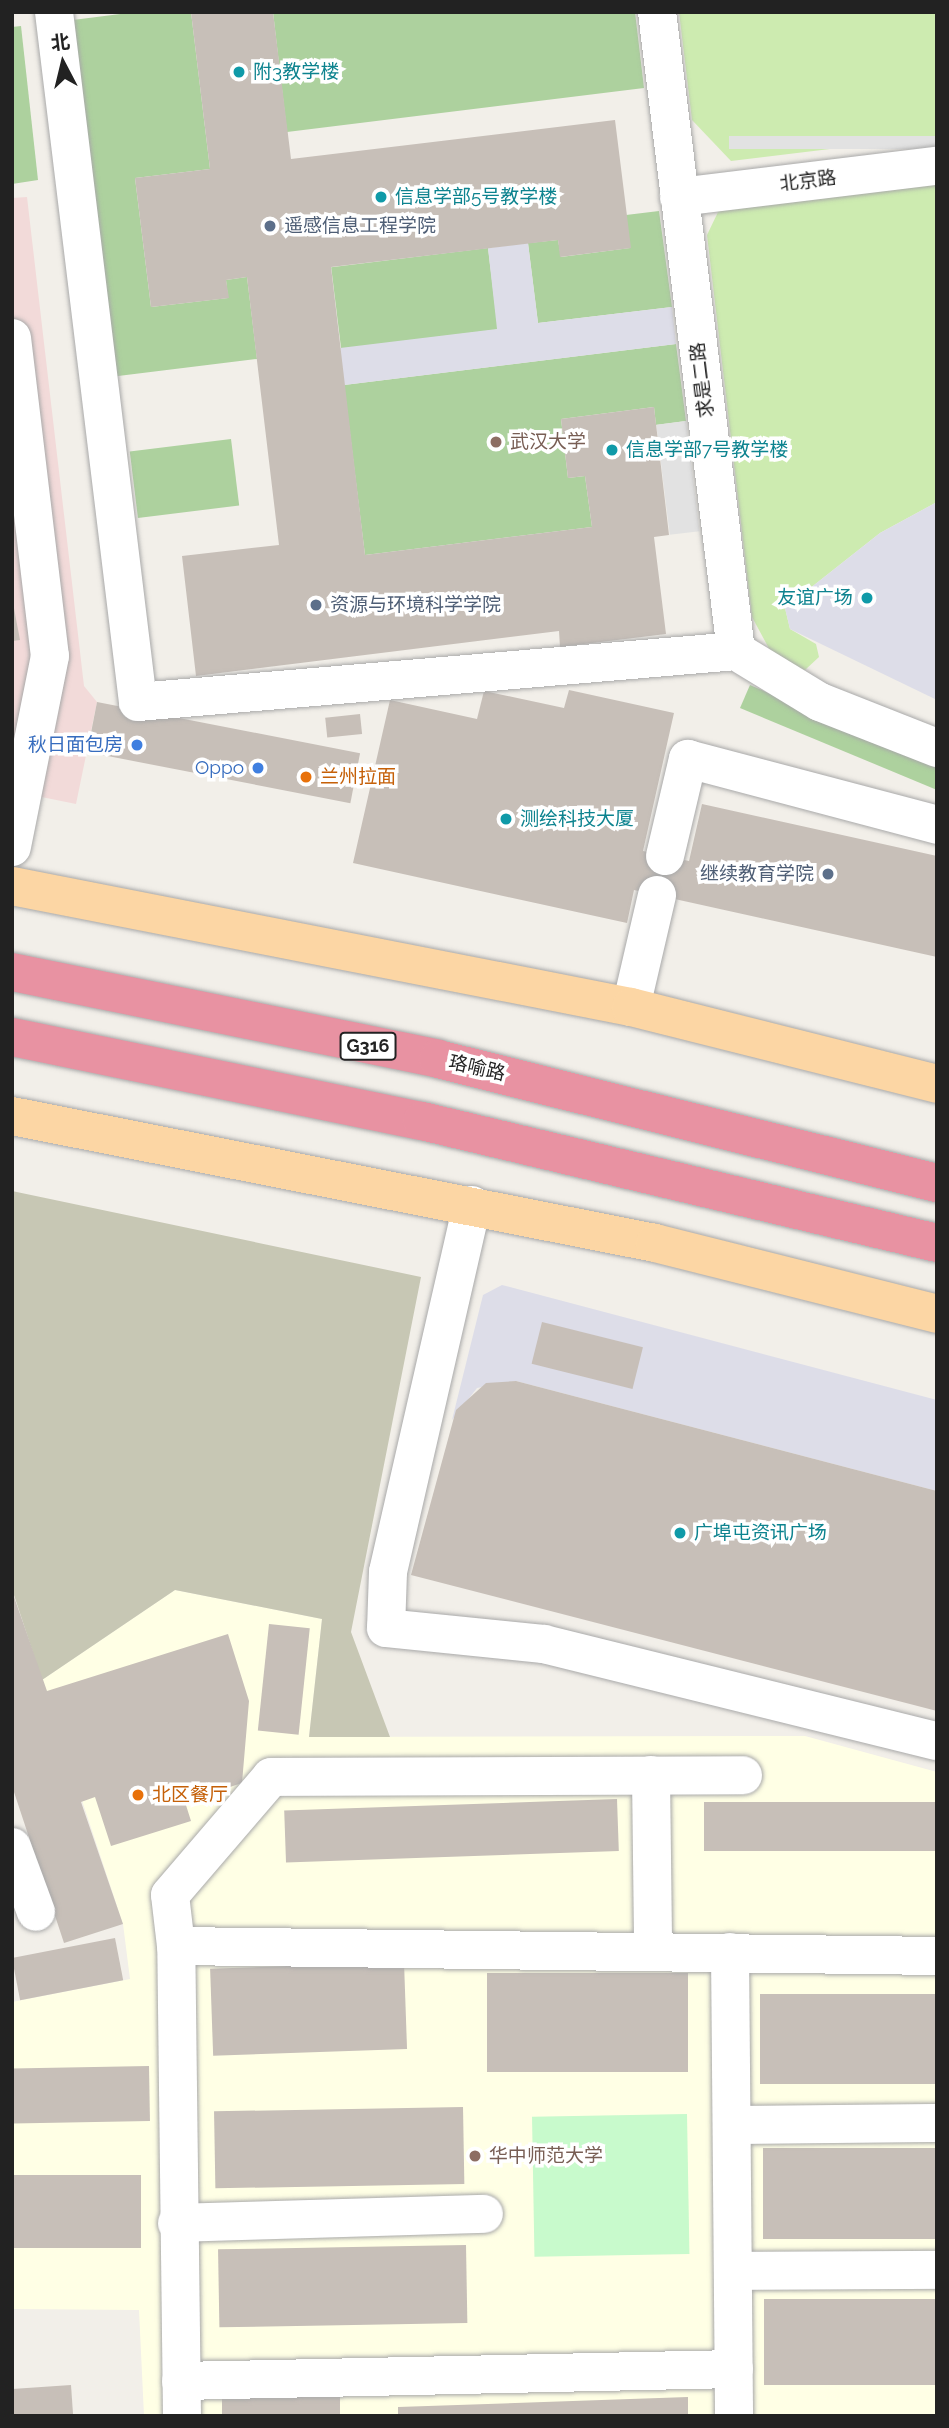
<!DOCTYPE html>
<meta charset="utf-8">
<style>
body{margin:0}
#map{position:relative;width:949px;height:2428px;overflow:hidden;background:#f2efe9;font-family:Raleway,"Noto Sans SC",sans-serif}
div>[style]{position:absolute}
.commercial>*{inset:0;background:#f2dad9}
.education>*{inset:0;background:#ffffe5}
.construction>*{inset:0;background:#c7c7b4}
.grass>*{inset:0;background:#cdebb0}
.forest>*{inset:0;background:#add19e;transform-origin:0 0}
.park>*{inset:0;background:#c8facc;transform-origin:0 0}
.parking>*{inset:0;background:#e2e2e2;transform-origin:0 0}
.plaza>*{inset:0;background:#dddde8}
.building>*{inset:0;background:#c7bfb8;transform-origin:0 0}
.roads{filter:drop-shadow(0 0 2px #a9a9a9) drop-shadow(0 0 2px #a9a9a9)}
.minor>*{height:38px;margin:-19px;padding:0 19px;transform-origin:19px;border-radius:19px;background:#fff}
.major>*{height:38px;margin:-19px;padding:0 19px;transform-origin:19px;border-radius:19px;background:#fcd6a4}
.highway>*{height:38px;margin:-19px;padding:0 19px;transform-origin:19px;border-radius:19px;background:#e892a2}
.dots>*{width:19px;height:19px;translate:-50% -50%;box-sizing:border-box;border:4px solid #fff;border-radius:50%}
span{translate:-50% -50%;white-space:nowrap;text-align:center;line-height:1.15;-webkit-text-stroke:7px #fff;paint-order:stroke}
.shield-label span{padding:2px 5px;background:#fff;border:2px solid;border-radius:5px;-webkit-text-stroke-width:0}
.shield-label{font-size:18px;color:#222;font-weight:700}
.culture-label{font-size:19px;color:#0d838f}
.left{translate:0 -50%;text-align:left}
.right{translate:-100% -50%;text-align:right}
.street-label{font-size:19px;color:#222}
.service-label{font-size:19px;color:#4e5e75}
.education-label{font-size:19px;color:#785e54}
.shop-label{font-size:19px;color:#366cbe}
.food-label{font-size:19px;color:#c56008}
.frame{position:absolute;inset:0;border:14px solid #222;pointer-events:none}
.north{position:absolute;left:28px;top:28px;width:70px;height:70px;-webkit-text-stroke:5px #fff;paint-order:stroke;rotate:353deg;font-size:19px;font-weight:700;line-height:28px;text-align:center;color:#222}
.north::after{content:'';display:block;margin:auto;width:24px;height:32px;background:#222;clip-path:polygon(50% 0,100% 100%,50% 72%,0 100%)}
</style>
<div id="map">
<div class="commercial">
<i style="clip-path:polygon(27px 197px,84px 686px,97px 702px,76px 804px,12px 791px,12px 198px)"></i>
</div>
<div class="education">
<i style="clip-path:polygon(175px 1590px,322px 1619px,309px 1737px,805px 1736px,937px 1772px,937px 2416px,144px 2416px,139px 2310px,12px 2309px,12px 2002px,130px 1979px,123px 1924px,42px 1680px)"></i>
</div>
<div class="construction">
<i style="clip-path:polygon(12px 1191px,421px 1277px,351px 1632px,390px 1737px,309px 1737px,322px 1619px,175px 1590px,42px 1680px,12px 1589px)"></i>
</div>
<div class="grass">
<i style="clip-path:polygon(679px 12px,937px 12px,937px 136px,731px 161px,692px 120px)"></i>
<i style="clip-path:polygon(937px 184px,937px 502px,880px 533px,785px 608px,790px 629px,816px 644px,819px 657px,805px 670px,786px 666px,773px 656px,752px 617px,707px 235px,719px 210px)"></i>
</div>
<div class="forest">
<i style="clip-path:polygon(136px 12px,191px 12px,210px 169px,135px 178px,151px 307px,228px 298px,226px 280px,247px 277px,257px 359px,110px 377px,65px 21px)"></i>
<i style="clip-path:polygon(273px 12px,635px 12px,644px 88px,287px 132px)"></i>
<i style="clip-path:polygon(21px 26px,38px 180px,12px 184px,12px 27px)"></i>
<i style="clip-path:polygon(659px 211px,672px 307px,538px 323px,528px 243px,558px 240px,561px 257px,630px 248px,626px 215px)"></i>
<i style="left:488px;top:248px;width:82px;height:158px;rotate:83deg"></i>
<i style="clip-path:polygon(676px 344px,686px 421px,656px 425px,654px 407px,561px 419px,568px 478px,585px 476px,592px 527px,365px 555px,344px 385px)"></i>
<i style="left:231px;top:439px;width:67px;height:102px;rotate:83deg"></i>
<i style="clip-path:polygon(750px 685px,937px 766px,937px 790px,740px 708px)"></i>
</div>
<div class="park">
<i style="left:687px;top:2114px;width:140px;height:155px;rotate:89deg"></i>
</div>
<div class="parking">
<i style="left:937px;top:136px;width:13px;height:208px;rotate:90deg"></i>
<i style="left:686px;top:421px;width:111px;height:30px;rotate:83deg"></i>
</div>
<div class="plaza">
<i style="clip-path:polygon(528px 243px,538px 323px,672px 307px,676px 344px,344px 385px,340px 348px,497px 329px,488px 248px)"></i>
<i style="clip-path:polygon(937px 502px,937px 700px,790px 629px,785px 608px,880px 533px)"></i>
<i style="clip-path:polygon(502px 1285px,937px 1400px,937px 1491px,516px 1381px,477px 1388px,452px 1420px,483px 1295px)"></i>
</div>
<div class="building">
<i style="clip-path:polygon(191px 12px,273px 12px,291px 159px,615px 120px,631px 248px,560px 257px,558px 240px,331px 267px,365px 555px,592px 527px,585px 476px,568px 478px,561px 419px,654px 407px,669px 535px,654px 537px,666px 634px,560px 647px,559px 631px,196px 676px,182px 556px,279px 545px,247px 277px,226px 280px,229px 298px,151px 307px,135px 178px,210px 169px)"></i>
<i style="clip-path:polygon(12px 598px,20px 640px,12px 641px)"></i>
<i style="clip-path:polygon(569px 690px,674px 713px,643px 851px,689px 861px,702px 804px,937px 856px,937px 957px,634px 890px,627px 923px,353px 863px,390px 700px,477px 719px,484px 691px,564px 708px)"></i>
<i style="left:97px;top:702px;width:268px;height:51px;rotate:11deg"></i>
<i style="left:360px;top:714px;width:20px;height:35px;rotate:84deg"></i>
<i style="left:542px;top:1322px;width:104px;height:43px;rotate:14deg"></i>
<i style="clip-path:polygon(516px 1381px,937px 1491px,937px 1711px,411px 1575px,456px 1410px,486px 1383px)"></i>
<i style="clip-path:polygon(12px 1591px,47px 1691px,228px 1634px,249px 1701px,242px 1783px,185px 1802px,191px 1821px,111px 1846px,95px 1797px,81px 1802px,123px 1924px,64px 1943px,12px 1786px)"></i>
<i style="left:269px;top:1624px;width:41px;height:107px;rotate:6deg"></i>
<i style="left:617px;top:1799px;width:52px;height:333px;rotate:88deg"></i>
<i style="left:937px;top:1802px;width:49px;height:233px;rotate:90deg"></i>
<i style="left:115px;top:1938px;width:43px;height:105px;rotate:79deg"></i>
<i style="left:404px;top:1962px;width:87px;height:194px;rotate:88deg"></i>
<i style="left:688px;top:1973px;width:99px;height:201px;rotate:90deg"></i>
<i style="left:937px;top:1994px;width:90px;height:177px;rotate:90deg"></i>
<i style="left:149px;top:2066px;width:55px;height:137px;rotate:89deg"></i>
<i style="left:463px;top:2107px;width:77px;height:249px;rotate:89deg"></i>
<i style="left:937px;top:2148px;width:91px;height:174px;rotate:90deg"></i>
<i style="left:12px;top:2175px;width:129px;height:73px"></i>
<i style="left:466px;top:2245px;width:78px;height:248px;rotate:89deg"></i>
<i style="left:937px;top:2299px;width:86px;height:173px;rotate:90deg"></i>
<i style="left:71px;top:2385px;width:31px;height:59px;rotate:86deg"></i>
<i style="left:340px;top:2396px;width:20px;height:118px;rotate:90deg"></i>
<i style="clip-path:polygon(688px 2397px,688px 2416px,398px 2416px,398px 2407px)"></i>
</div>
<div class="roads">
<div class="minor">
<i style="left:54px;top:12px;width:695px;rotate:83.06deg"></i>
<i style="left:138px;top:702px;width:600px;rotate:-4.87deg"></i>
<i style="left:657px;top:12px;width:644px;rotate:82.95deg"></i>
<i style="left:736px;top:651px;width:98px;rotate:31.3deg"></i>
<i style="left:820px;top:702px;width:126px;rotate:21.5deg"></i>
<i style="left:679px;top:197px;width:260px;rotate:-6.9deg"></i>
<i style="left:12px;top:338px;width:320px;rotate:83.2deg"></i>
<i style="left:50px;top:656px;width:195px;rotate:101.3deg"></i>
<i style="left:665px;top:856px;width:100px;rotate:-76.7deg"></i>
<i style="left:688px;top:759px;width:258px;rotate:14.8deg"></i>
<i style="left:631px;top:1007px;width:115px;rotate:-76.9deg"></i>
<i style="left:472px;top:1205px;width:376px;rotate:102.9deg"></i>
<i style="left:388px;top:1572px;width:56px;rotate:92deg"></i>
<i style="left:386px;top:1628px;width:159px;rotate:5.8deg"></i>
<i style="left:544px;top:1644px;width:405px;rotate:13.9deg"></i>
<i style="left:651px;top:1775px;width:175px;rotate:89.3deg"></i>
<i style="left:12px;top:1847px;width:69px;rotate:69.7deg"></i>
<i style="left:176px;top:1946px;width:51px;rotate:-96.7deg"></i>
<i style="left:170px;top:1895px;width:155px;rotate:-49.4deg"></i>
<i style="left:271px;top:1777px;width:472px;rotate:-0.2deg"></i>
<i style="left:730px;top:1952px;width:464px;rotate:89.5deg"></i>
<i style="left:732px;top:2125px;width:205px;rotate:-0.6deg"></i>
<i style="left:177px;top:2223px;width:307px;rotate:-1.7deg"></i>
<i style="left:733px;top:2271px;width:204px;rotate:-0.3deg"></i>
<i style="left:181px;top:2381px;width:553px;rotate:-1.24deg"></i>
<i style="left:182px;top:2416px;width:470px;rotate:-90.7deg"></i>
<i style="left:176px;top:1946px;width:761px;rotate:0.75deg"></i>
</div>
<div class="major">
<i style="left:12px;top:886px;width:631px;rotate:11.06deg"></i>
<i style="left:631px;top:1007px;width:316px;rotate:14.1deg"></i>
<i style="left:12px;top:1116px;width:655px;rotate:11.17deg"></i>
<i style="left:655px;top:1243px;width:291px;rotate:14.1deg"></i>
</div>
<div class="highway">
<i style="left:12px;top:972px;width:435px;rotate:11.5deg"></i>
<i style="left:438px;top:1059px;width:514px;rotate:13.96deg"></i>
<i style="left:12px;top:1037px;width:419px;rotate:11.6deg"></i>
<i style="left:422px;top:1121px;width:529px;rotate:13.33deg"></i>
</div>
</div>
<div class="dots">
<i style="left:239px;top:72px;background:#0f9aa8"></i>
<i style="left:381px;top:197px;background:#0f9aa8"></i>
<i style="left:270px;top:226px;background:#5c6f8a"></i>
<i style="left:496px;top:442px;background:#8d6e63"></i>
<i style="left:612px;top:450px;background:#0f9aa8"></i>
<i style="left:867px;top:598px;background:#0f9aa8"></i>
<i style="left:316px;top:605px;background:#5c6f8a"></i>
<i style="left:137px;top:745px;background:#3f7fe0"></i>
<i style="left:258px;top:768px;background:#3f7fe0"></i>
<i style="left:306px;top:777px;background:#e8710a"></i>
<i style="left:506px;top:819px;background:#0f9aa8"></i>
<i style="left:828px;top:874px;background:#5c6f8a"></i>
<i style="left:680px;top:1533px;background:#0f9aa8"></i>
<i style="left:138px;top:1795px;background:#e8710a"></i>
<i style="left:475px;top:2156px;background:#8d6e63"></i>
</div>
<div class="shield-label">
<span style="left:368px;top:1046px">G316</span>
</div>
<div class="culture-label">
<span class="left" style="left:253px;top:72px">附3教学楼</span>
<span class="left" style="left:395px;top:197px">信息学部5号教学楼</span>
<span class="left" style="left:626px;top:450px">信息学部7号教学楼</span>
<span class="right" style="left:853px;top:598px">友谊广场</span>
<span class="left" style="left:520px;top:819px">测绘科技大厦</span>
<span class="left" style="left:694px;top:1533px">广埠屯资讯广场</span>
</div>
<div class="street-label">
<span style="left:808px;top:181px;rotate:-7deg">北京路</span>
<span style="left:702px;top:380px;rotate:-97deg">求是二路</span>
<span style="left:477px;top:1068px;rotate:13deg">珞喻路</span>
</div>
<div class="service-label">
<span class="left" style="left:284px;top:226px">遥感信息工程学院</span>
<span class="left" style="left:330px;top:605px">资源与环境科学学院</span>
<span class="right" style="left:814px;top:874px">继续教育学院</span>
</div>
<div class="education-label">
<span class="left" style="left:510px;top:442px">武汉大学</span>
<span class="left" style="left:489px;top:2156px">华中师范大学</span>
</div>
<div class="shop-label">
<span class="right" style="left:123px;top:745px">秋日面包房</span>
<span class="right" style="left:244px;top:768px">Oppo</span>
</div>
<div class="food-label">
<span class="left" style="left:320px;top:777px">兰州拉面</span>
<span class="left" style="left:152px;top:1795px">北区餐厅</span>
</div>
<div class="frame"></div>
<div class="north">北</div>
</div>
